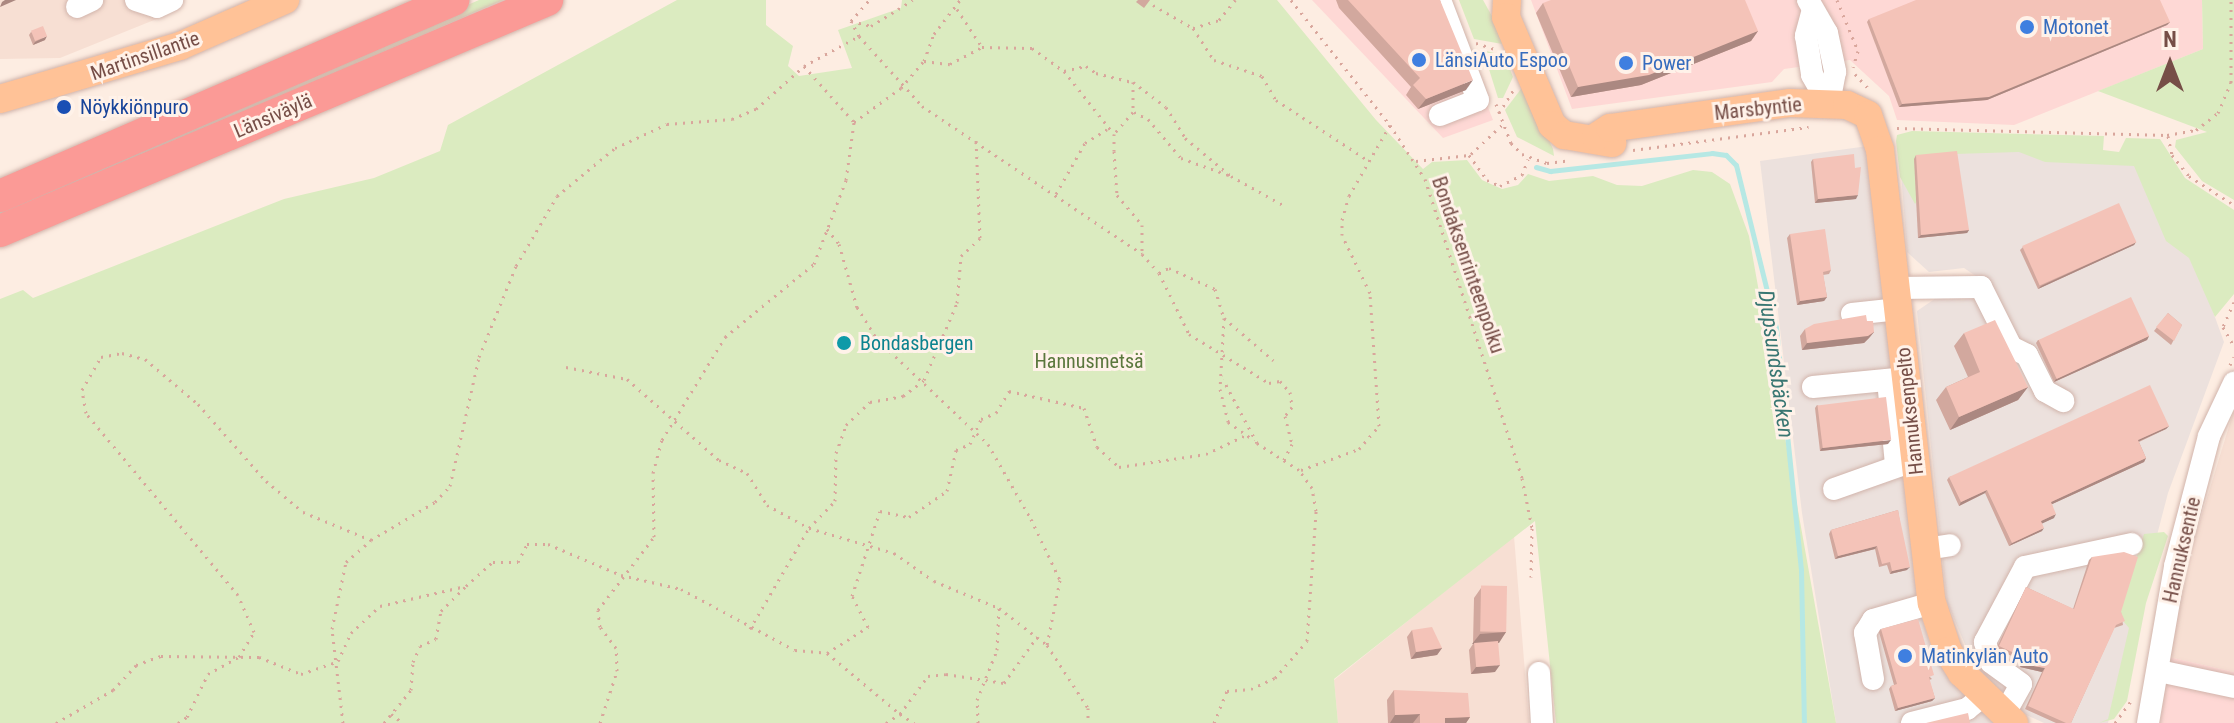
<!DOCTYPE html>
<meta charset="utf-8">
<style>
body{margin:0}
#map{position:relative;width:2234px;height:723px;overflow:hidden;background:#fdede2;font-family:"Roboto Condensed",sans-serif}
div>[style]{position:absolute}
.residential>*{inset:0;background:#f7dfd3}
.commercial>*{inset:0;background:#fed8d5}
.industrial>*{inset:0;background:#ece1dd}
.green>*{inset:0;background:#dbebc0}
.stream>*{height:5px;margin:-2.5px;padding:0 2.5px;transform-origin:2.5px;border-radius:2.5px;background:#b6e8e4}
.path>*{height:3px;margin-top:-1.5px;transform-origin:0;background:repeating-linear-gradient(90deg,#d9a69c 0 2px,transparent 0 8px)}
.roads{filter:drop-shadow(0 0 2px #d1b4ab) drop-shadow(0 0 2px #d1b4ab)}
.minor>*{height:22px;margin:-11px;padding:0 11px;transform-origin:11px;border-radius:11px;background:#fff}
.major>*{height:28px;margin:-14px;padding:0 14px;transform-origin:14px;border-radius:14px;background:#ffc297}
.highway>*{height:32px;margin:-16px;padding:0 16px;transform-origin:16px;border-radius:16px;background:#fb9a96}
.wall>*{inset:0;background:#d2a89e}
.shaded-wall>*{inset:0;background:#ab8881}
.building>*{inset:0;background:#f4c3b8;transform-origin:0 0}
.dots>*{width:22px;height:22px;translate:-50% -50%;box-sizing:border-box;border:4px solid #fff2e9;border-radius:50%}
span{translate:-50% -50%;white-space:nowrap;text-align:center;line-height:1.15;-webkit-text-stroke:6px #fff2e9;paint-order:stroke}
.shop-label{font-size:20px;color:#366cbe}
.left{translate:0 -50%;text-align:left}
.street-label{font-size:20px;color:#764e47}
.transit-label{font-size:20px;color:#164399}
.culture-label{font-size:20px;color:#0d838f}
.park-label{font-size:20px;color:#5a773c}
.water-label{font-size:22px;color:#387672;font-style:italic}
.north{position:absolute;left:2130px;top:24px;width:80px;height:80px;-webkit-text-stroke:6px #fff2e9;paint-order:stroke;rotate:0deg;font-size:22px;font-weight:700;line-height:32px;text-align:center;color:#764e47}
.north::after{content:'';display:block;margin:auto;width:28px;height:36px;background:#764e47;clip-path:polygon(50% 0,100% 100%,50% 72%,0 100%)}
</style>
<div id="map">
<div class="residential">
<i style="clip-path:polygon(0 0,169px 0,159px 18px,60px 58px,0 59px)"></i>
<i style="clip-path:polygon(2234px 410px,2234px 672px,2169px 657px,2195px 537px)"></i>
<i style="clip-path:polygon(1514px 536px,1529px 723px,1338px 723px,1334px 680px)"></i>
</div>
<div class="commercial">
<i style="clip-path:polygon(1312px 0,1446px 0,1493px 120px,1443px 138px)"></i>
<i style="clip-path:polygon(1531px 0,2202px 0,2203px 49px,2014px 125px,1897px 120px,1889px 96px,1850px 60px,1784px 69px,1772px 82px,1572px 109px)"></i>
<i style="clip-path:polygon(2169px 657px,2234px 672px,2234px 723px,2160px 723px)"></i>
</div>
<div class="industrial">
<i style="clip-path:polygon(1995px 144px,2135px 162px,2191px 251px,2224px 342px,2168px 493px,2108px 723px,2044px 723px,2022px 713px,1975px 668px,1947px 602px,1917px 311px,1942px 294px,1972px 295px,1984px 305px,2012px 365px,2024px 359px,1989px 285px,1964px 268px,1929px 272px,1907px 252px,1899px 145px)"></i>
<i style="clip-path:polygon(1868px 146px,1921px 615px,1935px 661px,2001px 723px,1836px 723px,1802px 513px,1760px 161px)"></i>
</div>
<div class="green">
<i style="clip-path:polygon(479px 0,503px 0,0 217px,0 209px)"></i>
<i style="clip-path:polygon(677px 0,766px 0,766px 25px,793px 46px,788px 66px,799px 76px,852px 68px,838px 30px,901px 8px,902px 0,1277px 0,1376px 120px,1423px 169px,1432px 162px,1467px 160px,1482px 180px,1502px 189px,1518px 185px,1528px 174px,1549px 181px,1593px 176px,1617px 185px,1642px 186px,1693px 170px,1712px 172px,1730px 184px,1749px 236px,1836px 723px,1556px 723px,1535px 521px,1334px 679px,1338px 723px,0 723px,0 299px,23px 290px,33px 298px,284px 199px,374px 178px,440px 151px,448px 125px)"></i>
<i style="clip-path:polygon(1459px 0,1483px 0,1508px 45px,1474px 39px)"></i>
<i style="clip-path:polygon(2202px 0,2234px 0,2234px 200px,2202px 181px,2175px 147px,2176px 140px,2207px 132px,2098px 91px,2203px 49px)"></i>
<i style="clip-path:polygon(1483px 50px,1505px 56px,1513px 77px,1503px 98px,1498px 98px)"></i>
<i style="clip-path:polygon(1524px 85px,1553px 149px,1554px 156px,1517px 137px,1505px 110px)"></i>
<i style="clip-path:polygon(1912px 131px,2104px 136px,2103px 150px,2119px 152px,2126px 138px,2160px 139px,2185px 178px,2234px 210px,2234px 294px,2215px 317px,2189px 258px,2166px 241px,2134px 166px,2045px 162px,2019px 152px,1954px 154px,1915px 204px,1900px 177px,1896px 141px,1897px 135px)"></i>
<i style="clip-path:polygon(2164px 532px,2168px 536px,2146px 603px,2127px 701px,2114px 719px,2099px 723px,2108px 719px,2129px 628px,2118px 615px,2144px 534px)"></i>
</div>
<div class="stream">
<i style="left:1536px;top:167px;width:15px;rotate:16deg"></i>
<i style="left:1550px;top:171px;width:163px;rotate:-6.3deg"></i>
<i style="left:1712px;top:153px;width:14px;rotate:8deg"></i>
<i style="left:1726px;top:155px;width:14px;rotate:45deg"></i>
<i style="left:1736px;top:165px;width:168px;rotate:76.2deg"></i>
<i style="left:1776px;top:328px;width:243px;rotate:84.1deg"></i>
<i style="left:1801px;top:570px;width:153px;rotate:88.9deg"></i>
</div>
<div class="path">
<i style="left:1291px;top:0;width:159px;rotate:51.6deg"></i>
<i style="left:1390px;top:125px;width:64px;rotate:57.1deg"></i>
<i style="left:1425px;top:179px;width:314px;rotate:72deg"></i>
<i style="left:1522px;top:478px;width:51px;rotate:78.7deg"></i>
<i style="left:1532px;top:528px;width:49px;rotate:91.2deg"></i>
<i style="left:1837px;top:0;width:55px;rotate:67.6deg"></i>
<i style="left:1858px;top:51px;width:17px;rotate:107deg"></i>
<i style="left:1153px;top:5px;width:46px;rotate:29.9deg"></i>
<i style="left:1193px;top:28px;width:27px;rotate:-17deg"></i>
<i style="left:1219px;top:20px;width:26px;rotate:-51deg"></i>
<i style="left:957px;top:9px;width:45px;rotate:56.7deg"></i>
<i style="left:982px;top:47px;width:50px;rotate:1.1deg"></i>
<i style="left:1032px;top:48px;width:39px;rotate:36deg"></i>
<i style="left:1064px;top:71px;width:80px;rotate:51.6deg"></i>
<i style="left:851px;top:21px;width:21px;rotate:14deg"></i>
<i style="left:871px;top:26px;width:49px;rotate:-31.8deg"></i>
<i style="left:1193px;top:28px;width:38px;rotate:57deg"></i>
<i style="left:1214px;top:60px;width:51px;rotate:18.4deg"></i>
<i style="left:1262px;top:76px;width:28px;rotate:60deg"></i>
<i style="left:1276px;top:100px;width:108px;rotate:33.2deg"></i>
<i style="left:859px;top:36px;width:17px;rotate:-118deg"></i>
<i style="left:851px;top:21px;width:28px;rotate:-49deg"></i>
<i style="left:1476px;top:43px;width:20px;rotate:18deg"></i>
<i style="left:924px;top:61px;width:26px;rotate:7deg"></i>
<i style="left:950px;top:64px;width:36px;rotate:-28deg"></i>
<i style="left:804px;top:66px;width:75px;rotate:48.2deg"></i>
<i style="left:1064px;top:71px;width:23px;rotate:-13deg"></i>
<i style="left:1086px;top:66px;width:12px;rotate:35deg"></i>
<i style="left:1096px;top:73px;width:38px;rotate:14deg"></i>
<i style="left:1133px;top:82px;width:41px;rotate:37.1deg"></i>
<i style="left:1166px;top:107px;width:36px;rotate:58deg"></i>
<i style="left:1185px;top:138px;width:60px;rotate:39.6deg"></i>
<i style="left:1855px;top:74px;width:21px;rotate:47deg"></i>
<i style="left:1133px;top:82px;width:30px;rotate:90deg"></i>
<i style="left:1133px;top:112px;width:29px;rotate:131deg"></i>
<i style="left:1114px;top:134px;width:17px;rotate:90deg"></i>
<i style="left:1114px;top:151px;width:44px;rotate:86.1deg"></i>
<i style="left:1117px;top:195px;width:39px;rotate:50deg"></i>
<i style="left:1142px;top:225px;width:29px;rotate:90deg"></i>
<i style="left:1496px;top:104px;width:42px;rotate:69deg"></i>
<i style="left:1511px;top:143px;width:16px;rotate:45deg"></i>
<i style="left:1522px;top:154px;width:27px;rotate:20deg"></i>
<i style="left:1547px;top:163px;width:23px;rotate:-7deg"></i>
<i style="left:1134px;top:112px;width:16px;rotate:27deg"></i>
<i style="left:1148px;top:119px;width:51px;rotate:49.8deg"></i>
<i style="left:1181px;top:158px;width:53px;rotate:19.8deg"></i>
<i style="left:1231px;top:176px;width:60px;rotate:29.1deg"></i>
<i style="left:1499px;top:113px;width:28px;rotate:-58deg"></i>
<i style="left:1897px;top:128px;width:270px;rotate:1.5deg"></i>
<i style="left:2167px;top:135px;width:29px;rotate:-10deg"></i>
<i style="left:2196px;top:130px;width:28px;rotate:-38deg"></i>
<i style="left:2218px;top:113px;width:33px;rotate:-67deg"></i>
<i style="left:2231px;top:83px;width:83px;rotate:-90deg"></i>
<i style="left:2168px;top:136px;width:19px;rotate:78deg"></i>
<i style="left:2172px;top:155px;width:27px;rotate:51deg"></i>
<i style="left:2189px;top:176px;width:54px;rotate:32.8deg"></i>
<i style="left:1633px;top:150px;width:177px;rotate:-7.5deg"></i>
<i style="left:1471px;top:154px;width:44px;rotate:-43.2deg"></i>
<i style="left:1416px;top:161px;width:53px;rotate:-6.5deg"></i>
<i style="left:1469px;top:155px;width:31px;rotate:54deg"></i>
<i style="left:1487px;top:180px;width:14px;rotate:25deg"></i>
<i style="left:1500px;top:186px;width:25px;rotate:-27deg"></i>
<i style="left:1522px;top:175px;width:17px;rotate:-69deg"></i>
<i style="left:1056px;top:194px;width:59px;rotate:-60.4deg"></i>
<i style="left:1085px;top:143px;width:26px;rotate:-32deg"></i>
<i style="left:827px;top:229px;width:19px;rotate:51deg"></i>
<i style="left:839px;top:244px;width:66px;rotate:74.1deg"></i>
<i style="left:857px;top:307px;width:39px;rotate:58deg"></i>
<i style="left:878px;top:340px;width:151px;rotate:43.4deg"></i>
<i style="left:988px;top:444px;width:86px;rotate:60.2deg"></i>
<i style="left:1031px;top:519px;width:68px;rotate:64.6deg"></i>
<i style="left:1060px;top:580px;width:66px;rotate:101.3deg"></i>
<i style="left:1159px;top:273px;width:11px;rotate:-27deg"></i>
<i style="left:1169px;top:268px;width:51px;rotate:24.5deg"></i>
<i style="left:1215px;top:289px;width:30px;rotate:73deg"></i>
<i style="left:1224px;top:318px;width:65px;rotate:40.6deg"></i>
<i style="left:2234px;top:302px;width:27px;rotate:114deg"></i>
<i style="left:2223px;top:327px;width:22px;rotate:60deg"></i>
<i style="left:1224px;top:318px;width:71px;rotate:93.2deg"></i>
<i style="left:1220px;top:389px;width:34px;rotate:76deg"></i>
<i style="left:1228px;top:422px;width:32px;rotate:35deg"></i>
<i style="left:2230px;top:365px;width:9px;rotate:-63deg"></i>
<i style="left:566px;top:367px;width:62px;rotate:11.1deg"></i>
<i style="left:627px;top:379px;width:123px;rotate:41.4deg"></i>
<i style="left:719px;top:460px;width:31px;rotate:25deg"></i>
<i style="left:747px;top:473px;width:38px;rotate:58deg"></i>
<i style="left:767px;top:505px;width:48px;rotate:28.7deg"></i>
<i style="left:809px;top:528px;width:89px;rotate:16.4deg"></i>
<i style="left:894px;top:553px;width:49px;rotate:35deg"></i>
<i style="left:934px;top:581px;width:70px;rotate:22.6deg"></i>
<i style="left:999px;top:608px;width:61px;rotate:37.6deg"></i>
<i style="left:1047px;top:645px;width:75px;rotate:56.9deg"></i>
<i style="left:1088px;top:708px;width:15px;rotate:90deg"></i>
<i style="left:1301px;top:470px;width:62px;rotate:-19.9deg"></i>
<i style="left:1359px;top:449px;width:30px;rotate:-49deg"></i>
<i style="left:1379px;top:426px;width:133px;rotate:-93.9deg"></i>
<i style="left:1370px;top:293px;width:64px;rotate:-115.8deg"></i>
<i style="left:1342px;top:235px;width:15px;rotate:-90deg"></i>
<i style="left:1342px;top:220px;width:25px;rotate:-74deg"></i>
<i style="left:1349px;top:196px;width:82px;rotate:-60deg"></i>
<i style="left:750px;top:629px;width:117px;rotate:-59.7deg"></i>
<i style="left:809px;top:528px;width:37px;rotate:-46deg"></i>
<i style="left:835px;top:501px;width:48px;rotate:-88.8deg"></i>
<i style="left:836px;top:453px;width:30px;rotate:-70deg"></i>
<i style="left:846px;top:425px;width:33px;rotate:-44deg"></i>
<i style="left:870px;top:402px;width:34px;rotate:-10deg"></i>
<i style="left:903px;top:396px;width:26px;rotate:-37deg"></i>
<i style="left:924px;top:380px;width:84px;rotate:-66.8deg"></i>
<i style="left:957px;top:303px;width:47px;rotate:-85.1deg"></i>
<i style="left:961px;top:256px;width:26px;rotate:-43deg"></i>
<i style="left:980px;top:238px;width:98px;rotate:-92.3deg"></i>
<i style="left:827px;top:653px;width:49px;rotate:-32.4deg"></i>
<i style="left:868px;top:627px;width:35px;rotate:-117deg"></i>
<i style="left:852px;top:596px;width:89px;rotate:-71.8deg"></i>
<i style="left:880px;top:511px;width:30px;rotate:12deg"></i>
<i style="left:909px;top:517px;width:46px;rotate:-34.4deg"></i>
<i style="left:947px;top:491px;width:42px;rotate:-77.6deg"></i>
<i style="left:956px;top:450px;width:15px;rotate:-23deg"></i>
<i style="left:970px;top:444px;width:27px;rotate:-66deg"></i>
<i style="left:981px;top:419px;width:16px;rotate:-22deg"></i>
<i style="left:996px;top:413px;width:26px;rotate:-59deg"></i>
<i style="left:1009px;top:391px;width:77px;rotate:12.8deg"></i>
<i style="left:1084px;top:408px;width:41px;rotate:71.6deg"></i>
<i style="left:1097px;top:447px;width:30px;rotate:42deg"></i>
<i style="left:1119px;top:467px;width:88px;rotate:-8.5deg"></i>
<i style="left:1206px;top:454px;width:44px;rotate:-25.4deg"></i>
<i style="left:391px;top:714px;width:15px;rotate:37deg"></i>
<i style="left:56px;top:723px;width:66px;rotate:-30.1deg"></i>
<i style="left:113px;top:690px;width:34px;rotate:-47deg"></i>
<i style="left:136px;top:665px;width:27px;rotate:-20deg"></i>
<i style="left:161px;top:656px;width:98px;rotate:0.6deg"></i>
<i style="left:259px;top:657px;width:45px;rotate:22deg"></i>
<i style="left:301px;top:674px;width:39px;rotate:-19deg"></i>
<i style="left:338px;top:661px;width:31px;rotate:-65deg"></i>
<i style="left:351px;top:633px;width:40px;rotate:-43deg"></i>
<i style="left:380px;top:606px;width:88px;rotate:-13.1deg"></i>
<i style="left:466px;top:586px;width:36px;rotate:-42deg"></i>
<i style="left:493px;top:562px;width:25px"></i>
<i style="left:518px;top:562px;width:20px;rotate:-63deg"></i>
<i style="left:527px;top:544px;width:21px"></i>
<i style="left:548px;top:544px;width:79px;rotate:23deg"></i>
<i style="left:621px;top:575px;width:62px;rotate:13.1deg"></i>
<i style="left:681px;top:589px;width:129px;rotate:28.2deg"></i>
<i style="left:795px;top:650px;width:32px;rotate:5deg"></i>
<i style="left:827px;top:653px;width:95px;rotate:39.9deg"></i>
<i style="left:900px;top:714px;width:47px;rotate:-53.6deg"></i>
<i style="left:928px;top:676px;width:18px;rotate:-6deg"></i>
<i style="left:946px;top:674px;width:59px;rotate:8.8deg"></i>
<i style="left:1004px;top:683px;width:57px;rotate:-54.3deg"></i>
<i style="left:178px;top:723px;width:11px;rotate:-34deg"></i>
<i style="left:187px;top:717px;width:48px;rotate:-64deg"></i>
<i style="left:208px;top:674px;width:35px;rotate:-29deg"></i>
<i style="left:239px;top:657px;width:29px;rotate:-59deg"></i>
<i style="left:254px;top:632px;width:40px;rotate:-113.4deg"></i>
<i style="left:238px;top:595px;width:237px;rotate:-129.9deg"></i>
<i style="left:86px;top:413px;width:23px;rotate:-100deg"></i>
<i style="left:82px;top:390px;width:38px;rotate:-60deg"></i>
<i style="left:101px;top:357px;width:21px;rotate:-11deg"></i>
<i style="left:122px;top:353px;width:24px;rotate:15deg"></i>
<i style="left:145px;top:359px;width:70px;rotate:40.3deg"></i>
<i style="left:198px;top:404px;width:103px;rotate:48.6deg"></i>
<i style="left:266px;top:481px;width:48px;rotate:40deg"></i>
<i style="left:303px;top:512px;width:74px;rotate:22.4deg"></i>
<i style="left:343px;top:723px;width:95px;rotate:-96.7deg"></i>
<i style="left:332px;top:629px;width:68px;rotate:-78.2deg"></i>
<i style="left:346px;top:562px;width:33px;rotate:-41deg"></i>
<i style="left:371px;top:540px;width:74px;rotate:-30.7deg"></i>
<i style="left:435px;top:502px;width:22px;rotate:-47deg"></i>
<i style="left:450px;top:486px;width:132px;rotate:-77.3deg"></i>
<i style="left:479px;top:357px;width:98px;rotate:-67.9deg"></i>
<i style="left:516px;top:266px;width:81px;rotate:-59.6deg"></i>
<i style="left:557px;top:196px;width:75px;rotate:-39.6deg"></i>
<i style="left:615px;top:148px;width:57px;rotate:-24.8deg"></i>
<i style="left:667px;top:124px;width:65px;rotate:-4.4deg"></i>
<i style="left:732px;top:119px;width:26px;rotate:-23deg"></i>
<i style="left:756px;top:109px;width:64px;rotate:-41.9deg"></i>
<i style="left:804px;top:66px;width:63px;rotate:-28.6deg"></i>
<i style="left:859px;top:36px;width:94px;rotate:48deg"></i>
<i style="left:922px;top:106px;width:265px;rotate:33.9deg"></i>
<i style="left:1142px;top:254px;width:25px;rotate:48deg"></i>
<i style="left:1159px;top:273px;width:68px;rotate:63.8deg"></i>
<i style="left:1189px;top:334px;width:94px;rotate:31.5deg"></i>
<i style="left:1269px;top:383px;width:11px;rotate:-10deg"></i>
<i style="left:1280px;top:381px;width:15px;rotate:48deg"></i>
<i style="left:1290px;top:392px;width:15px;rotate:82deg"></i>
<i style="left:1292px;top:407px;width:11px;rotate:128deg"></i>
<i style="left:1285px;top:416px;width:29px;rotate:76deg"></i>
<i style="left:1292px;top:444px;width:18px;rotate:117deg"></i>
<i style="left:384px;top:723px;width:43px;rotate:-50.7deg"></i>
<i style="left:411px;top:690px;width:28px;rotate:-86deg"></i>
<i style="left:413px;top:662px;width:17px;rotate:-66deg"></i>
<i style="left:420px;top:646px;width:17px;rotate:-24deg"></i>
<i style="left:436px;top:639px;width:28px;rotate:-80deg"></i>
<i style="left:441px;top:611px;width:35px;rotate:-45deg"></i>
<i style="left:600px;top:723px;width:55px;rotate:-71.9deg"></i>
<i style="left:617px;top:671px;width:23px;rotate:-92deg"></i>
<i style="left:616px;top:648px;width:26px;rotate:-127deg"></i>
<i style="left:600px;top:627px;width:17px;rotate:-97deg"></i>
<i style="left:598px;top:610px;width:92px;rotate:-52.5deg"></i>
<i style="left:654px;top:537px;width:64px;rotate:-90.9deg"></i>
<i style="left:653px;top:473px;width:34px;rotate:-75deg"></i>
<i style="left:662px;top:440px;width:121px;rotate:-58.5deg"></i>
<i style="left:725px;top:337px;width:115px;rotate:-39.4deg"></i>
<i style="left:814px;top:264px;width:90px;rotate:-69.1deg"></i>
<i style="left:846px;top:180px;width:59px;rotate:-82.1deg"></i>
<i style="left:854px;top:122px;width:58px;rotate:-35.9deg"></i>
<i style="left:901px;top:88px;width:35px;rotate:-50deg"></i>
<i style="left:924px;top:61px;width:29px;rotate:-70deg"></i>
<i style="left:934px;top:34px;width:43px;rotate:-52.6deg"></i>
<i style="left:886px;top:723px;width:17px;rotate:-33deg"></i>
<i style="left:900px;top:714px;width:17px;rotate:33deg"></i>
<i style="left:978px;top:723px;width:23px;rotate:-92deg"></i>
<i style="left:977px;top:700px;width:54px;rotate:-68.2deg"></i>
<i style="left:997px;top:650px;width:42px;rotate:-87.3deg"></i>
<i style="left:1214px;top:723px;width:35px;rotate:-68deg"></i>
<i style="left:1227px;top:691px;width:24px;rotate:-5deg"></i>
<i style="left:1251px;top:689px;width:26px;rotate:-25deg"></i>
<i style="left:1275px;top:678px;width:49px;rotate:-49.1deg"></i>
<i style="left:1307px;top:641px;width:130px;rotate:-86deg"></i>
<i style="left:1316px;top:511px;width:23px;rotate:-100deg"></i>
<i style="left:1312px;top:488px;width:22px;rotate:-126deg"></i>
<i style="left:1299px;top:470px;width:50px;rotate:-147.3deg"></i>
<i style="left:1257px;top:443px;width:72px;rotate:-118deg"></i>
<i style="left:2115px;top:723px;width:27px;rotate:-54deg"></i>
</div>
<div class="roads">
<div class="minor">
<i style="left:136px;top:0;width:22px;rotate:18deg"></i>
<i style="left:157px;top:7px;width:17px;rotate:-25deg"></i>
<i style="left:1440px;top:0;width:107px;rotate:69.2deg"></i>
<i style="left:1478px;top:100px;width:41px;rotate:158.5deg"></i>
<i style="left:1808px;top:0;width:38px;rotate:60deg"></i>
<i style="left:1827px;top:33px;width:40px;rotate:78deg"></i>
<i style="left:1835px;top:72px;width:33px;rotate:101deg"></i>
<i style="left:77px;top:7px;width:17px;rotate:-25deg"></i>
<i style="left:1812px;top:13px;width:24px;rotate:105deg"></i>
<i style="left:1806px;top:36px;width:39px;rotate:81deg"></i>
<i style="left:1812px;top:75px;width:34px;rotate:60deg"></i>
<i style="left:1896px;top:288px;width:85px;rotate:-0.7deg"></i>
<i style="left:1981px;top:287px;width:67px;rotate:63.4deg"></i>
<i style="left:2011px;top:347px;width:18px;rotate:27deg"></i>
<i style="left:2027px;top:355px;width:40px;rotate:63.4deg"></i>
<i style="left:2045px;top:391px;width:21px;rotate:29deg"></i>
<i style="left:1852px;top:314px;width:47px;rotate:-6.1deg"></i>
<i style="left:1888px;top:380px;width:84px;rotate:84.6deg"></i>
<i style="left:1813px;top:387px;width:94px;rotate:-5.5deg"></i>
<i style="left:1834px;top:489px;width:87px;rotate:-19.5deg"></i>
<i style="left:1926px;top:549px;width:24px;rotate:-9deg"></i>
<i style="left:2159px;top:671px;width:77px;rotate:12deg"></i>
<i style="left:1539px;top:673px;width:50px;rotate:86.6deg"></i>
<i style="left:1873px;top:679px;width:47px;rotate:-99.9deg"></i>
<i style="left:1865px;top:633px;width:15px;rotate:-58deg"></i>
<i style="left:1873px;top:620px;width:61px;rotate:-16.1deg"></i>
<i style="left:2004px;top:715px;width:35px;rotate:-61deg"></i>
<i style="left:2021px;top:684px;width:37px;rotate:-144deg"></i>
<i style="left:1991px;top:662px;width:21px;rotate:-107deg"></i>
<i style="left:1985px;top:642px;width:85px;rotate:-61.9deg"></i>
<i style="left:2025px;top:567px;width:109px;rotate:-12.1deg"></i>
<i style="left:1912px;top:723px;width:57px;rotate:-14.3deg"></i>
<i style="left:1967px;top:709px;width:19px;rotate:-39deg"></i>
<i style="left:2148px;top:723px;width:159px;rotate:-80.2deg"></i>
<i style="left:2175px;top:566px;width:134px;rotate:-75.3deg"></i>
<i style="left:2209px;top:436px;width:59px;rotate:-64.7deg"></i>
</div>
<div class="major">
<i style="left:1507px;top:0;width:17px;rotate:93deg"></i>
<i style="left:1506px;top:17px;width:117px;rotate:66.9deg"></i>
<i style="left:1552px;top:125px;width:16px;rotate:40deg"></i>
<i style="left:1564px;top:135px;width:49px;rotate:9.5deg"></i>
<i style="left:0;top:99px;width:188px;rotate:-16.4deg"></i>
<i style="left:180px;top:46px;width:115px;rotate:-23.7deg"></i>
<i style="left:1596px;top:137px;width:17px;rotate:-33deg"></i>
<i style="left:1610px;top:128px;width:182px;rotate:-7.9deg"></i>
<i style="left:1790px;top:103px;width:57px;rotate:2deg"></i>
<i style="left:1847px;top:105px;width:23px;rotate:25deg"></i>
<i style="left:1868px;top:115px;width:37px;rotate:71deg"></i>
<i style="left:1880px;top:150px;width:456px;rotate:83.5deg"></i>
<i style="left:1932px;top:603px;width:51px;rotate:71.6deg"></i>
<i style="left:1948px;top:651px;width:26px;rotate:58deg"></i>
<i style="left:1962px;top:673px;width:72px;rotate:43.9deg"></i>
</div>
<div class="highway">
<i style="left:0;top:196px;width:494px;rotate:-23.4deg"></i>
<i style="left:0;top:231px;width:594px;rotate:-22.89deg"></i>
</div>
</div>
<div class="wall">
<i style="clip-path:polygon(1138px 0,1150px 0,1144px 8px,1136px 2px)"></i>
<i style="clip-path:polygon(1336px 0,1440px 0,1466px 90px,1418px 109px,1406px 95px,1411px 87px,1339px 8px)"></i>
<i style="clip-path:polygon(1543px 3px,1758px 31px,1751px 41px,1641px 85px,1571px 97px,1536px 13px)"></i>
<i style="clip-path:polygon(1869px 19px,2170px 22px,2167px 25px,1987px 100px,1899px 107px,1867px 22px)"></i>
<i style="clip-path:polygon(31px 32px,45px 40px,33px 45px,29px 35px)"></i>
<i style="clip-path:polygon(1916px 155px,1969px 230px,1967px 233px,1918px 238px,1914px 159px)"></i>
<i style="clip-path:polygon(1813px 159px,1855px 168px,1856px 199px,1815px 203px,1811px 162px)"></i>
<i style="clip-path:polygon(1790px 234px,1831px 270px,1829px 274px,1823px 275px,1827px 297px,1824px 301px,1797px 305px,1787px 238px)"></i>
<i style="clip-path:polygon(2136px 242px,2134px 245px,2038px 289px,2020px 250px,2023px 247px)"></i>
<i style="clip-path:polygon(2168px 313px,2182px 325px,2171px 345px,2154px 331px)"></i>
<i style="clip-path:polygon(1867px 321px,1874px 332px,1869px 338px,1864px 343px,1802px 350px,1800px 336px,1805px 329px)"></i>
<i style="clip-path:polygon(1964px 333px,2028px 387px,2018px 400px,1950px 430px,1936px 400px,1946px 387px,1968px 377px,1954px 346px)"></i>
<i style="clip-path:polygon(2149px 336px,2147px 340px,2054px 382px,2036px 343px,2038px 340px)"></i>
<i style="clip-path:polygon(1817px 405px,1888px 444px,1820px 451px,1815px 408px)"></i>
<i style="clip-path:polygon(2169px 426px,2166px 429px,2139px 442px,2146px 458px,2144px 462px,2052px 504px,2054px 518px,2042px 523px,2042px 531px,2009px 546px,1985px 493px,1959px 506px,1947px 480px,1949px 477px)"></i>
<i style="clip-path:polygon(1898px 510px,1907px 570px,1890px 574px,1887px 565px,1879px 567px,1875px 549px,1835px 559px,1829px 534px,1831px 530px)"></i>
<i style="clip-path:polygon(2092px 557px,2121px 612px,2123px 625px,2114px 628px,2071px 723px,2056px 723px,2025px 709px,2042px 672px,2020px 667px,2023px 661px,1996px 649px,2026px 587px,2073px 609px,2089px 560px)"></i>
<i style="clip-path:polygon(1481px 588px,1506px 632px,1498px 643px,1495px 672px,1471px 674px,1469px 650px,1473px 644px,1474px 598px)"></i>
<i style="clip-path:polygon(1881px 629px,1932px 679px,1929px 680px,1935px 698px,1932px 701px,1895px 711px,1889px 689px,1891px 686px,1894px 685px,1879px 632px)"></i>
<i style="clip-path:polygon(1412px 630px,1442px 648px,1437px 655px,1411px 659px,1407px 637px)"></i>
<i style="clip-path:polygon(1394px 690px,1470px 717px,1466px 723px,1388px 723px,1387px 700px)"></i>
</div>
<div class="shaded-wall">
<i style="clip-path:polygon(5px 0,16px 0,0 7px,2px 2px)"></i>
<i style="clip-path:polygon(2170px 22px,2167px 25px,1987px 100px,1899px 107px,1902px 104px)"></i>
<i style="clip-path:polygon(1758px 31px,1751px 41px,1641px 85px,1571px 97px,1578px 87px)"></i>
<i style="clip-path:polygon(47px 36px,45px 40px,33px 45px,35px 42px)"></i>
<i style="clip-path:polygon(1473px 80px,1466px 90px,1418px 109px,1426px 99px)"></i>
<i style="clip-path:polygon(1858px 195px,1856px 199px,1815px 203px,1818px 199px)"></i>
<i style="clip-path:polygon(1969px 230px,1967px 233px,1918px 238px,1921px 235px)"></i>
<i style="clip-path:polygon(2136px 242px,2134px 245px,2038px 289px,2041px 286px)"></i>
<i style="clip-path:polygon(1827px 297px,1824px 301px,1797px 305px,1800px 301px)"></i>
<i style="clip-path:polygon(1874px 332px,1869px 338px,1864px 343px,1802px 350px,1807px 343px)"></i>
<i style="clip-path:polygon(2149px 336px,2147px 340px,2054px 382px,2056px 379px)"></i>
<i style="clip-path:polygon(2028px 387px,2018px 400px,1950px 430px,1959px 417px)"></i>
<i style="clip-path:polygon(2169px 426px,2166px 429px,2135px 443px,2138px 440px)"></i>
<i style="clip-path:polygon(1891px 440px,1888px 444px,1820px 451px,1822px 448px)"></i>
<i style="clip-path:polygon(2146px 458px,2144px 462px,2048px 506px,2051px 502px)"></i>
<i style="clip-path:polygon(1987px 490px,1985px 493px,1959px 506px,1961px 502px)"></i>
<i style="clip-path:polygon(2056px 514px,2054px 518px,2039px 525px,2041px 521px)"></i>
<i style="clip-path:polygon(2044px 528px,2042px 531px,2009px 546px,2012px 543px)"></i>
<i style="clip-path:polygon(1877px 546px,1875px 549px,1835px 559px,1838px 556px)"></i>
<i style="clip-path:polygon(1910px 567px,1907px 570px,1890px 574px,1892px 571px)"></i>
<i style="clip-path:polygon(1506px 632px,1499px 643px,1472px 644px,1480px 634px)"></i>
<i style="clip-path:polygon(1442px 648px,1437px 655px,1411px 659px,1416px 652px)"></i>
<i style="clip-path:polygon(2022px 664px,2045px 668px,2042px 672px,2020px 667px)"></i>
<i style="clip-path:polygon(1500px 665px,1495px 672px,1471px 674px,1476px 667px)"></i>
<i style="clip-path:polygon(1935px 698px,1932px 701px,1895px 711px,1898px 708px)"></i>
<i style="clip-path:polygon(1420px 714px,1413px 723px,1390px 723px,1395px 715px)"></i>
<i style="clip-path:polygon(1470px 717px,1466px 723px,1441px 723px,1445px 718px)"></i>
</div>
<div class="building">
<i style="clip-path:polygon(1348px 0,1440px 0,1473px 80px,1426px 99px,1413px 85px,1420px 78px)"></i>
<i style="clip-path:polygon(1551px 0,1745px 0,1758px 31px,1649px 75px,1578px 87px,1543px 3px)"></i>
<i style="clip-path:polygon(1916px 0,2160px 0,2170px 22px,1989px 97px,1902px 104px,1869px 19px)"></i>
<i style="left:43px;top:26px;width:11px;height:13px;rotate:68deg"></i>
<i style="clip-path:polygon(1957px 151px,1969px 230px,1921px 235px,1916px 155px)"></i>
<i style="clip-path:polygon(1854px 154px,1855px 168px,1861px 167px,1858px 195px,1818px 199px,1813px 159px)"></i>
<i style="left:2119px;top:203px;width:43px;height:106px;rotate:66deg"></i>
<i style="clip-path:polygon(1825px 229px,1831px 270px,1823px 272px,1827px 297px,1800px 301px,1790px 234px)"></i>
<i style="left:2131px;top:297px;width:43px;height:102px;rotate:65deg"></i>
<i style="clip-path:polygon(2168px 313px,2182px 325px,2174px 341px,2156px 327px)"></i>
<i style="clip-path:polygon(1866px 315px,1867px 321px,1873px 321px,1874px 332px,1868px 336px,1807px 343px,1805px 329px,1814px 324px)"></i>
<i style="clip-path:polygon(1995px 320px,2028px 387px,1959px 417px,1946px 387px,1980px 372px,1964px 333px)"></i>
<i style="clip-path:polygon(2150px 385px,2169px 426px,2138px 440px,2146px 458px,2051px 502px,2056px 514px,2041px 521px,2044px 528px,2012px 543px,1987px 490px,1961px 502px,1949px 477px)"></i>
<i style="left:1886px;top:397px;width:43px;height:69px;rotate:83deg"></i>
<i style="clip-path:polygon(1898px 510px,1910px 567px,1892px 571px,1890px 562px,1882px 564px,1877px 546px,1838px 556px,1831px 530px)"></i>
<i style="clip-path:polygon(2124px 552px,2138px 557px,2121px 612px,2125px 621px,2116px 625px,2071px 723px,2066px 723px,2028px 706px,2045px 668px,2022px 664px,2025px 658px,1999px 646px,2026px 587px,2074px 609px,2092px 557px)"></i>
<i style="left:1507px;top:586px;width:46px;height:26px;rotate:91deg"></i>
<i style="clip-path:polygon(1918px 619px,1934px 675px,1929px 677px,1935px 698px,1898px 708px,1891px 686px,1897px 684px,1881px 629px)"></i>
<i style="clip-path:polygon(1432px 627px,1442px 648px,1416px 652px,1412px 630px)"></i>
<i style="left:1498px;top:641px;width:24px;height:24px;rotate:85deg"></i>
<i style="clip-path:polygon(1394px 690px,1468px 693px,1470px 717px,1445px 718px,1445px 723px,1420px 723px,1420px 714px,1395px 715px)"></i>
<i style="clip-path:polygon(1968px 713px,1970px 723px,1926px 723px)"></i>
</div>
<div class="dots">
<i style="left:2027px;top:27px;background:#3f7fe0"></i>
<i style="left:1419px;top:60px;background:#3f7fe0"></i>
<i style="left:1626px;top:63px;background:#3f7fe0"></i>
<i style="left:64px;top:107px;background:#1a4fb4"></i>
<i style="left:844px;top:343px;background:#0f9aa8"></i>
<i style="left:1905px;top:656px;background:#3f7fe0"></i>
</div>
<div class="shop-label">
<span class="left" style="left:2043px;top:27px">Motonet</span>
<span class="left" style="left:1435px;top:60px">LänsiAuto Espoo</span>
<span class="left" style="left:1642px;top:63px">Power</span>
<span class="left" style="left:1921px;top:656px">Matinkylän Auto</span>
</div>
<div class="street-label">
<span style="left:145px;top:56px;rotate:-19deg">Martinsillantie</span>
<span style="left:1758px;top:109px;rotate:-6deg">Marsbyntie</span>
<span style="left:273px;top:116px;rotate:-23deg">Länsiväylä</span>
<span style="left:1468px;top:265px;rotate:71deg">Bondaksenrinteenpolku</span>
<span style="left:1910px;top:411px;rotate:-96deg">Hannuksenpelto</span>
<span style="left:2182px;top:550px;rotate:-77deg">Hannuksentie</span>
</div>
<div class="transit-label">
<span class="left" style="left:80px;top:107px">Nöykkiönpuro</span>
</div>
<div class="culture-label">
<span class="left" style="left:860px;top:343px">Bondasbergen</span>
</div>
<div class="park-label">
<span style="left:1089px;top:361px">Hannusmetsä</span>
</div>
<div class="water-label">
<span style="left:1776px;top:364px;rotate:82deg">Djupsundsbäcken</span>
</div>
<div class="north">N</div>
</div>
